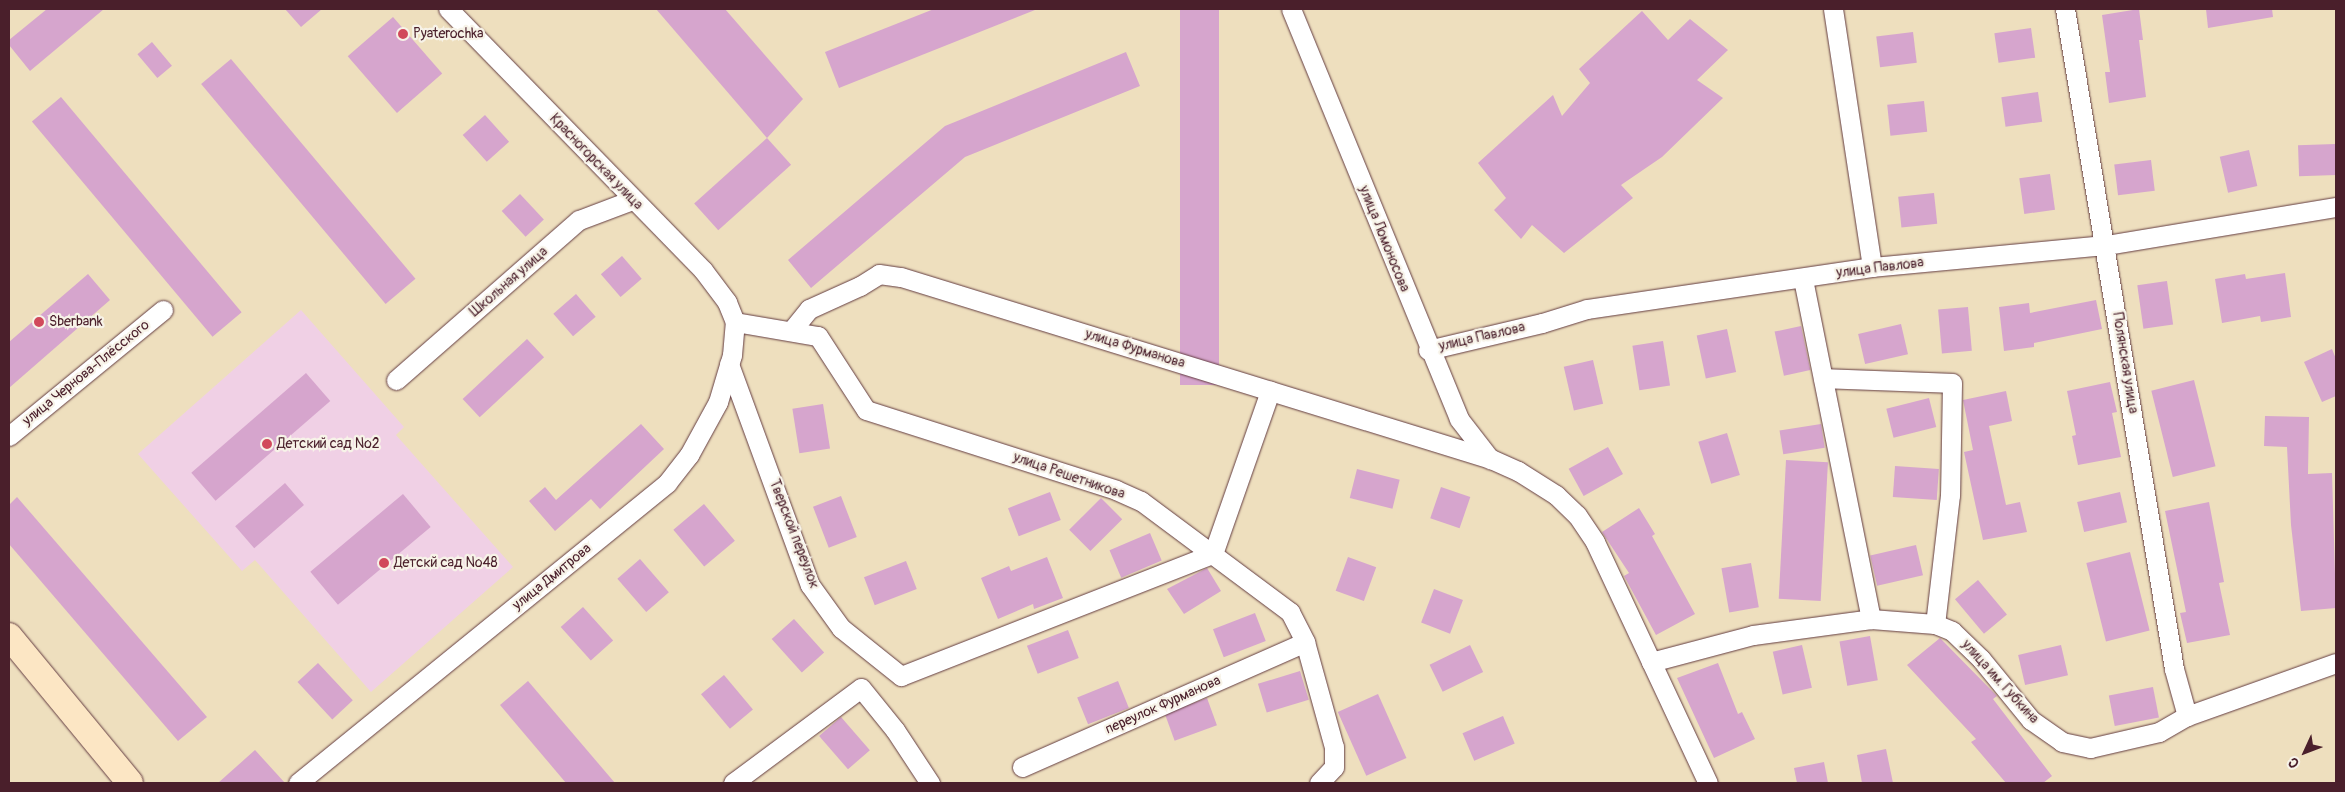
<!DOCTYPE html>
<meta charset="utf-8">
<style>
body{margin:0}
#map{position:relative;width:2345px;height:792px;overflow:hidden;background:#eedfbe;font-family:Pangolin,sans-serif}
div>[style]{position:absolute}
.built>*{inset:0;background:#f0d0e5}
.building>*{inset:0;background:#d6a5cd;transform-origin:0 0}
.roads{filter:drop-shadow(0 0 1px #633c41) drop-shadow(0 0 1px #633c41)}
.street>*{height:19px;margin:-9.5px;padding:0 9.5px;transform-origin:9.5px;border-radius:9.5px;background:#fff}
.secondary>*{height:26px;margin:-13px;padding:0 13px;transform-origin:13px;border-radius:13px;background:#fce6c4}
.dots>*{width:14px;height:14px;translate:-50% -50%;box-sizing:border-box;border:2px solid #f7f3e8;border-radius:50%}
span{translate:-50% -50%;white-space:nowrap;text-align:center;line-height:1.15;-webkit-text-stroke:4.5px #f7f3e8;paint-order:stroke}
.poi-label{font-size:14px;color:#4a1f2b}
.left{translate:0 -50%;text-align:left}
.street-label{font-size:14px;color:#4a1f2b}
.frame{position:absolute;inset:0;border:10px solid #4a1f2b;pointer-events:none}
.north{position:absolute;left:2280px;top:727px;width:50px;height:50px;-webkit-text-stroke:4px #f7f3e8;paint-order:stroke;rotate:227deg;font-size:14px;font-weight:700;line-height:20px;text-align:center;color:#4a1f2b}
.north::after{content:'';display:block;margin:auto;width:18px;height:22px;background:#4a1f2b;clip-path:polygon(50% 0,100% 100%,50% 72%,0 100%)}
</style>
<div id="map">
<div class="built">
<i style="clip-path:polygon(301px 310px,404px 427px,396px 435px,513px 567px,371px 692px,255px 560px,242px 571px,138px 454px)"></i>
</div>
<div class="building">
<i style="clip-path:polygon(47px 9px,104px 9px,30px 71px,9px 45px,9px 40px)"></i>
<i style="clip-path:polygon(285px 9px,322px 9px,301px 27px)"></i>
<i style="clip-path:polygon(656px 9px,725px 9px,803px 99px,767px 138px)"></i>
<i style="clip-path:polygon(934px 9px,1035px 10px,839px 88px,825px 52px)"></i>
<i style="left:1180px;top:9px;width:39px;height:376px"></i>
<i style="clip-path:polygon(2139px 9px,2143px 40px,2139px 40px,2146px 97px,2109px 103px,2105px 72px,2110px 72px,2102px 15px)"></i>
<i style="clip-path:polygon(2206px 9px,2272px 9px,2273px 17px,2208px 28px)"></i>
<i style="clip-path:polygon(1642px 11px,1668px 40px,1690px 19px,1728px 50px,1697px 80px,1723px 98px,1662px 157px,1621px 185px,1633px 198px,1564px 253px,1532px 225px,1521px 239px,1494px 210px,1506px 198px,1478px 163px,1553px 95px,1562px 116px,1590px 83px,1579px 69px)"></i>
<i style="left:393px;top:17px;width:75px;height:60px;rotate:49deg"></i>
<i style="left:2031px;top:28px;width:30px;height:37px;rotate:82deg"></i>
<i style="left:1913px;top:32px;width:31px;height:37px;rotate:83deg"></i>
<i style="left:152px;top:42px;width:31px;height:19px;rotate:50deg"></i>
<i style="clip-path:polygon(1126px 52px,1140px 86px,965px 157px,811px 288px,788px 260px,945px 126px)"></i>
<i style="left:231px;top:59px;width:287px;height:39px;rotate:50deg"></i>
<i style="left:2038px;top:92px;width:30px;height:37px;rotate:82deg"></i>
<i style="left:61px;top:97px;width:281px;height:38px;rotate:50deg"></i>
<i style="left:1924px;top:101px;width:31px;height:37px;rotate:84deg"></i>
<i style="left:485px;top:115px;width:36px;height:30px;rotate:48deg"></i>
<i style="left:767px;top:138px;width:36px;height:98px;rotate:48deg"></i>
<i style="left:2335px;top:144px;width:31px;height:37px;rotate:88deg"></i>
<i style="left:2249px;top:150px;width:37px;height:30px;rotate:77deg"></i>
<i style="left:2151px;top:160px;width:31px;height:37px;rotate:83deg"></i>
<i style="left:2050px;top:174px;width:36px;height:31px;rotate:82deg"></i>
<i style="left:1934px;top:193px;width:31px;height:36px;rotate:84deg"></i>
<i style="left:520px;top:194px;width:35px;height:25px;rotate:47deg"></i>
<i style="left:622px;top:256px;width:30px;height:28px;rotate:49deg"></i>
<i style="clip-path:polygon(2285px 273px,2291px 317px,2261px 322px,2260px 316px,2222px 323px,2215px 279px,2245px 274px,2246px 279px)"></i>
<i style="clip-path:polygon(88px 274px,110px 300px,9px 388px,9px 342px)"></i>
<i style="left:2167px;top:281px;width:44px;height:30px;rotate:82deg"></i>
<i style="left:576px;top:294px;width:30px;height:30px;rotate:49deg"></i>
<i style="clip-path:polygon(2096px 300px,2102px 329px,2034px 343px,2034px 347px,2004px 351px,1999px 307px,2029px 303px,2030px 313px)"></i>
<i style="left:1968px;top:307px;width:44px;height:30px;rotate:85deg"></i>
<i style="left:1901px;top:324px;width:31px;height:44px;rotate:77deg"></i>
<i style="left:1801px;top:326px;width:45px;height:27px;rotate:78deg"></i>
<i style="left:1727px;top:329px;width:44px;height:31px;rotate:78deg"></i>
<i style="left:527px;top:339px;width:25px;height:88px;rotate:47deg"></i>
<i style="left:1663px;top:341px;width:45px;height:31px;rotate:81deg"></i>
<i style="clip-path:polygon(2332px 349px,2336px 359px,2336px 396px,2322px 402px,2304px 362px)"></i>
<i style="left:1593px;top:360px;width:45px;height:30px;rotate:77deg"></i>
<i style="left:306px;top:373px;width:37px;height:152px;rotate:49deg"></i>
<i style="left:2194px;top:380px;width:89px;height:44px;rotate:76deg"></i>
<i style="clip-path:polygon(2110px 382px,2117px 412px,2112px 413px,2121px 457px,2078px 465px,2072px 436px,2076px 435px,2067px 391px)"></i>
<i style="clip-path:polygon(2006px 391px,2012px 421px,1989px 426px,2006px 505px,2020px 502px,2027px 532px,1983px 540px,1964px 452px,1973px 450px,1963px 400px)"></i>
<i style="left:1929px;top:398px;width:30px;height:44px;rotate:76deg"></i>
<i style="left:823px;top:404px;width:45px;height:31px;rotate:81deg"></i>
<i style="clip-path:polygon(2265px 416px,2309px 417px,2308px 474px,2332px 473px,2336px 608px,2301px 611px,2291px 525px,2287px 447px,2264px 446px)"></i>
<i style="clip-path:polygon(641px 424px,664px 449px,600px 509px,591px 499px,555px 531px,529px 501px,545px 487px,556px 500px)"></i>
<i style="left:1821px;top:424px;width:24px;height:42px;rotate:81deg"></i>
<i style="left:1727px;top:433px;width:44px;height:30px;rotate:73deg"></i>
<i style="left:1608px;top:447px;width:31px;height:45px;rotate:61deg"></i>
<i style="left:1786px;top:460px;width:42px;height:139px;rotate:3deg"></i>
<i style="left:1895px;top:466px;width:44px;height:31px;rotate:4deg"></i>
<i style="left:1357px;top:469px;width:44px;height:30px;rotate:14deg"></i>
<i style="left:285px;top:483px;width:29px;height:66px;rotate:49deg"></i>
<i style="left:1441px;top:487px;width:31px;height:33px;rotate:19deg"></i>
<i style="left:1050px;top:492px;width:30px;height:45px;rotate:69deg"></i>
<i style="left:2120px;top:492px;width:31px;height:44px;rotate:77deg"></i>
<i style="left:403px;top:494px;width:43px;height:121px;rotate:50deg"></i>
<i style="left:841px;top:496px;width:44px;height:30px;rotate:69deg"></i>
<i style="clip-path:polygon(17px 497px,207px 717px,178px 741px,9px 544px,9px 505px)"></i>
<i style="left:1101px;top:498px;width:30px;height:45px;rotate:45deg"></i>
<i style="clip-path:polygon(2209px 502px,2224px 582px,2219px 583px,2230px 635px,2187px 643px,2180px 613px,2186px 612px,2165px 511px)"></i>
<i style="left:704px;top:504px;width:48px;height:40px;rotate:50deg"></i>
<i style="clip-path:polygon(1639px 508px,1655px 534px,1652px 536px,1695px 614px,1656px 635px,1624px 576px,1629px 573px,1602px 532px)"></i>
<i style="left:1150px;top:533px;width:30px;height:44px;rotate:67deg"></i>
<i style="left:1916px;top:545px;width:31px;height:47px;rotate:77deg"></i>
<i style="left:2130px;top:552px;width:81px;height:45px;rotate:76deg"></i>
<i style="clip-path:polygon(1047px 557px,1063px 598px,1034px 609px,1033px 604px,998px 619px,981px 578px,1009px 566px,1011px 571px)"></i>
<i style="left:1348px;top:557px;width:30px;height:36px;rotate:20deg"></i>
<i style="left:640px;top:559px;width:44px;height:30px;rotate:49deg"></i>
<i style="left:906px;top:561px;width:30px;height:45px;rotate:69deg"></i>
<i style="left:1751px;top:563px;width:45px;height:30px;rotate:80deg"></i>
<i style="clip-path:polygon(1207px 568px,1221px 591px,1184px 614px,1167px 589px)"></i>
<i style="left:1978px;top:580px;width:45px;height:30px;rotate:50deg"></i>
<i style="left:1434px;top:589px;width:31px;height:36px;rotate:21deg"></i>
<i style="left:583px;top:607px;width:45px;height:30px;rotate:48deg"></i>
<i style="left:1255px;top:613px;width:30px;height:45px;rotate:69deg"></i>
<i style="left:794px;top:619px;width:45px;height:30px;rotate:48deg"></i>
<i style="left:1068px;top:630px;width:30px;height:44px;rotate:69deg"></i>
<i style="left:1870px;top:636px;width:45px;height:31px;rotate:80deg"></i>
<i style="clip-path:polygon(1940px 638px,1997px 696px,1993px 699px,2052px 776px,2043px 783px,2006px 783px,1971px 742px,1976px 739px,1907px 665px)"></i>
<i style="left:1470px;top:645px;width:30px;height:45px;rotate:64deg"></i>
<i style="left:1802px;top:645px;width:44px;height:30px;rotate:77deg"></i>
<i style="left:2061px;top:645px;width:31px;height:44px;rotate:77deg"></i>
<i style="left:318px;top:663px;width:51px;height:28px;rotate:47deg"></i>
<i style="clip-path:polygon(1718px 663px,1738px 714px,1742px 712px,1755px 739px,1714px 758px,1677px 678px)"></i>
<i style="left:1300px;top:671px;width:30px;height:44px;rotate:73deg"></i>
<i style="left:724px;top:675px;width:45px;height:30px;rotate:50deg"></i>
<i style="clip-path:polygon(528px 681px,615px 783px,566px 783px,500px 705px)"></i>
<i style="left:1118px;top:681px;width:29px;height:44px;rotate:68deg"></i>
<i style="left:2153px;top:687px;width:31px;height:45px;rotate:79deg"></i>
<i style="left:1378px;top:694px;width:70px;height:44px;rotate:66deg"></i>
<i style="left:1207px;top:698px;width:29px;height:45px;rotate:70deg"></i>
<i style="left:1503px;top:716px;width:30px;height:44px;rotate:67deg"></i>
<i style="left:841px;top:717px;width:44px;height:29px;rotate:49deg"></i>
<i style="clip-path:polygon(1886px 749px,1893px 783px,1862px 783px,1857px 755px)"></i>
<i style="clip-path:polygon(255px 750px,285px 783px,218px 783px)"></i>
<i style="clip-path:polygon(1824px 762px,1828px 783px,1797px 783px,1794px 768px)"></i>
</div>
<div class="roads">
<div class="street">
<i style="left:1291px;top:9px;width:443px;rotate:67.7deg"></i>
<i style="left:1459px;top:419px;width:51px;rotate:52.2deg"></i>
<i style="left:1833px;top:9px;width:261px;rotate:81.4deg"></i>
<i style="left:2065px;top:9px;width:669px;rotate:80.62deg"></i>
<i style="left:2174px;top:669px;width:49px;rotate:74.5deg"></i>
<i style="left:1803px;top:279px;width:347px;rotate:78.7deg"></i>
<i style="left:735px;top:322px;width:84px;rotate:9.6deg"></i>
<i style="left:818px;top:336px;width:88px;rotate:57deg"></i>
<i style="left:866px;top:410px;width:262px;rotate:17.7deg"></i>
<i style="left:1116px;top:490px;width:27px;rotate:24deg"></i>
<i style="left:1141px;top:501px;width:186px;rotate:36.7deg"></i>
<i style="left:1290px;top:612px;width:34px;rotate:63deg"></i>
<i style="left:1305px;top:642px;width:109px;rotate:74.6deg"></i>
<i style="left:1334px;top:747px;width:20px;rotate:90deg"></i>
<i style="left:1334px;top:767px;width:22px;rotate:133deg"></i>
<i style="left:792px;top:330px;width:27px;rotate:-51deg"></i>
<i style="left:809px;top:309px;width:56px;rotate:-24.3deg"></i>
<i style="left:860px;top:286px;width:22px;rotate:-32deg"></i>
<i style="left:879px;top:274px;width:22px;rotate:8deg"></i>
<i style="left:901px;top:277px;width:617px;rotate:17.14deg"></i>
<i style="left:1491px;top:459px;width:30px;rotate:24deg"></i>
<i style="left:1518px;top:471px;width:45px;rotate:32.3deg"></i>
<i style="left:1556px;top:495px;width:29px;rotate:44deg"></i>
<i style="left:1577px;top:515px;width:32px;rotate:56deg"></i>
<i style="left:1595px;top:542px;width:266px;rotate:64.9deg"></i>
<i style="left:1428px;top:350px;width:117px;rotate:-13.3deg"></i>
<i style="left:1542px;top:323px;width:47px;rotate:-17.3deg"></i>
<i style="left:1587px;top:309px;width:288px;rotate:-8.4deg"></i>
<i style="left:1872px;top:267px;width:235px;rotate:-5.4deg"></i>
<i style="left:2106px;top:245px;width:233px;rotate:-9.4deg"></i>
<i style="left:729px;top:364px;width:235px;rotate:69.9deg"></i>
<i style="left:810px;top:585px;width:53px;rotate:54.2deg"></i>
<i style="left:841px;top:628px;width:77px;rotate:38.7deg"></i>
<i style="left:901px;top:676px;width:335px;rotate:-21.4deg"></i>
<i style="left:1213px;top:554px;width:173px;rotate:-70.7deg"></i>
<i style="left:1823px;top:378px;width:129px;rotate:2.2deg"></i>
<i style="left:1952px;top:383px;width:112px;rotate:91deg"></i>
<i style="left:1950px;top:495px;width:130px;rotate:96.6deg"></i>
<i style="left:396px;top:380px;width:243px;rotate:-41.2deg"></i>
<i style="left:579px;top:220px;width:57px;rotate:-20.7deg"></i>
<i style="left:9px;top:436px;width:199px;rotate:-39.3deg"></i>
<i style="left:1651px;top:662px;width:106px;rotate:-14.8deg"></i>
<i style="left:1753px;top:635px;width:119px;rotate:-7.7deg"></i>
<i style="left:1871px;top:619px;width:64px;rotate:4.5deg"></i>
<i style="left:1935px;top:624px;width:18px;rotate:22deg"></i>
<i style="left:1952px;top:631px;width:40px;rotate:44deg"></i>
<i style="left:1981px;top:659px;width:79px;rotate:50.7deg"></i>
<i style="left:2031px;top:720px;width:38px;rotate:35deg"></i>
<i style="left:2062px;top:742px;width:29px;rotate:12deg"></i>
<i style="left:2090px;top:748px;width:71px;rotate:-13.1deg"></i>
<i style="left:2159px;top:732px;width:32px;rotate:-30deg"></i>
<i style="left:2187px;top:716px;width:158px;rotate:-19.6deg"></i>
<i style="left:1022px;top:767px;width:309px;rotate:-23.8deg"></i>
<i style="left:298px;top:783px;width:476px;rotate:-39.1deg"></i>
<i style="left:667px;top:483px;width:36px;rotate:-52deg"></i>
<i style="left:689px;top:455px;width:60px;rotate:-61.3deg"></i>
<i style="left:718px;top:402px;width:49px;rotate:-73.4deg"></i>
<i style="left:732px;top:355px;width:33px;rotate:-85deg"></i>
<i style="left:735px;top:322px;width:22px;rotate:-112deg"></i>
<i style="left:727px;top:302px;width:40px;rotate:-127deg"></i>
<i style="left:703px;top:270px;width:365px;rotate:-134.3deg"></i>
<i style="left:733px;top:783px;width:159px;rotate:-36.6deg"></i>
<i style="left:861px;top:688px;width:54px;rotate:51deg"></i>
<i style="left:895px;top:730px;width:64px;rotate:56.6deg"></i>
</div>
<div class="secondary">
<i style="left:9px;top:636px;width:190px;rotate:50.5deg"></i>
</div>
</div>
<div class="dots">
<i style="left:403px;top:34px;background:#d1495b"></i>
<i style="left:39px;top:322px;background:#d1495b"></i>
<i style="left:267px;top:444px;background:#d1495b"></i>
<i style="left:384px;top:563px;background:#d1495b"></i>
</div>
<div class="poi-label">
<span class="left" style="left:413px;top:34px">Pyaterochka</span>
<span class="left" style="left:49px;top:322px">Sberbank</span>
<span class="left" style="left:277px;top:444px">Детский сад №2</span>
<span class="left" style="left:394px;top:563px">Детскй сад №48</span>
</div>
<div class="street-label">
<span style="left:596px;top:162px;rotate:46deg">Красногорская улица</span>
<span style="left:1384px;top:239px;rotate:68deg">улица Ломоносова</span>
<span style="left:1880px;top:268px;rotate:-7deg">улица Павлова</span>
<span style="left:509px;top:282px;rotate:-41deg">Школьная улица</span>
<span style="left:1482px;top:337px;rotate:-13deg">улица Павлова</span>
<span style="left:1135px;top:349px;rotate:17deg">улица Фурманова</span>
<span style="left:2125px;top:363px;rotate:81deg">Полянская улица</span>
<span style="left:86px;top:373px;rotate:-39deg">улица Чернова-Плёсского</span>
<span style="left:1069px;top:476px;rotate:19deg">улица Решетникова</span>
<span style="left:794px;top:534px;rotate:69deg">Тверской переулок</span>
<span style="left:552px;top:577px;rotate:-39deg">улица Дмитрова</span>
<span style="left:2000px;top:682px;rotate:48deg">улица им. Губкина</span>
<span style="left:1163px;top:705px;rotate:-24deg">переулок Фурманова</span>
</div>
<div class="frame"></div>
<div class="north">С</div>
</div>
